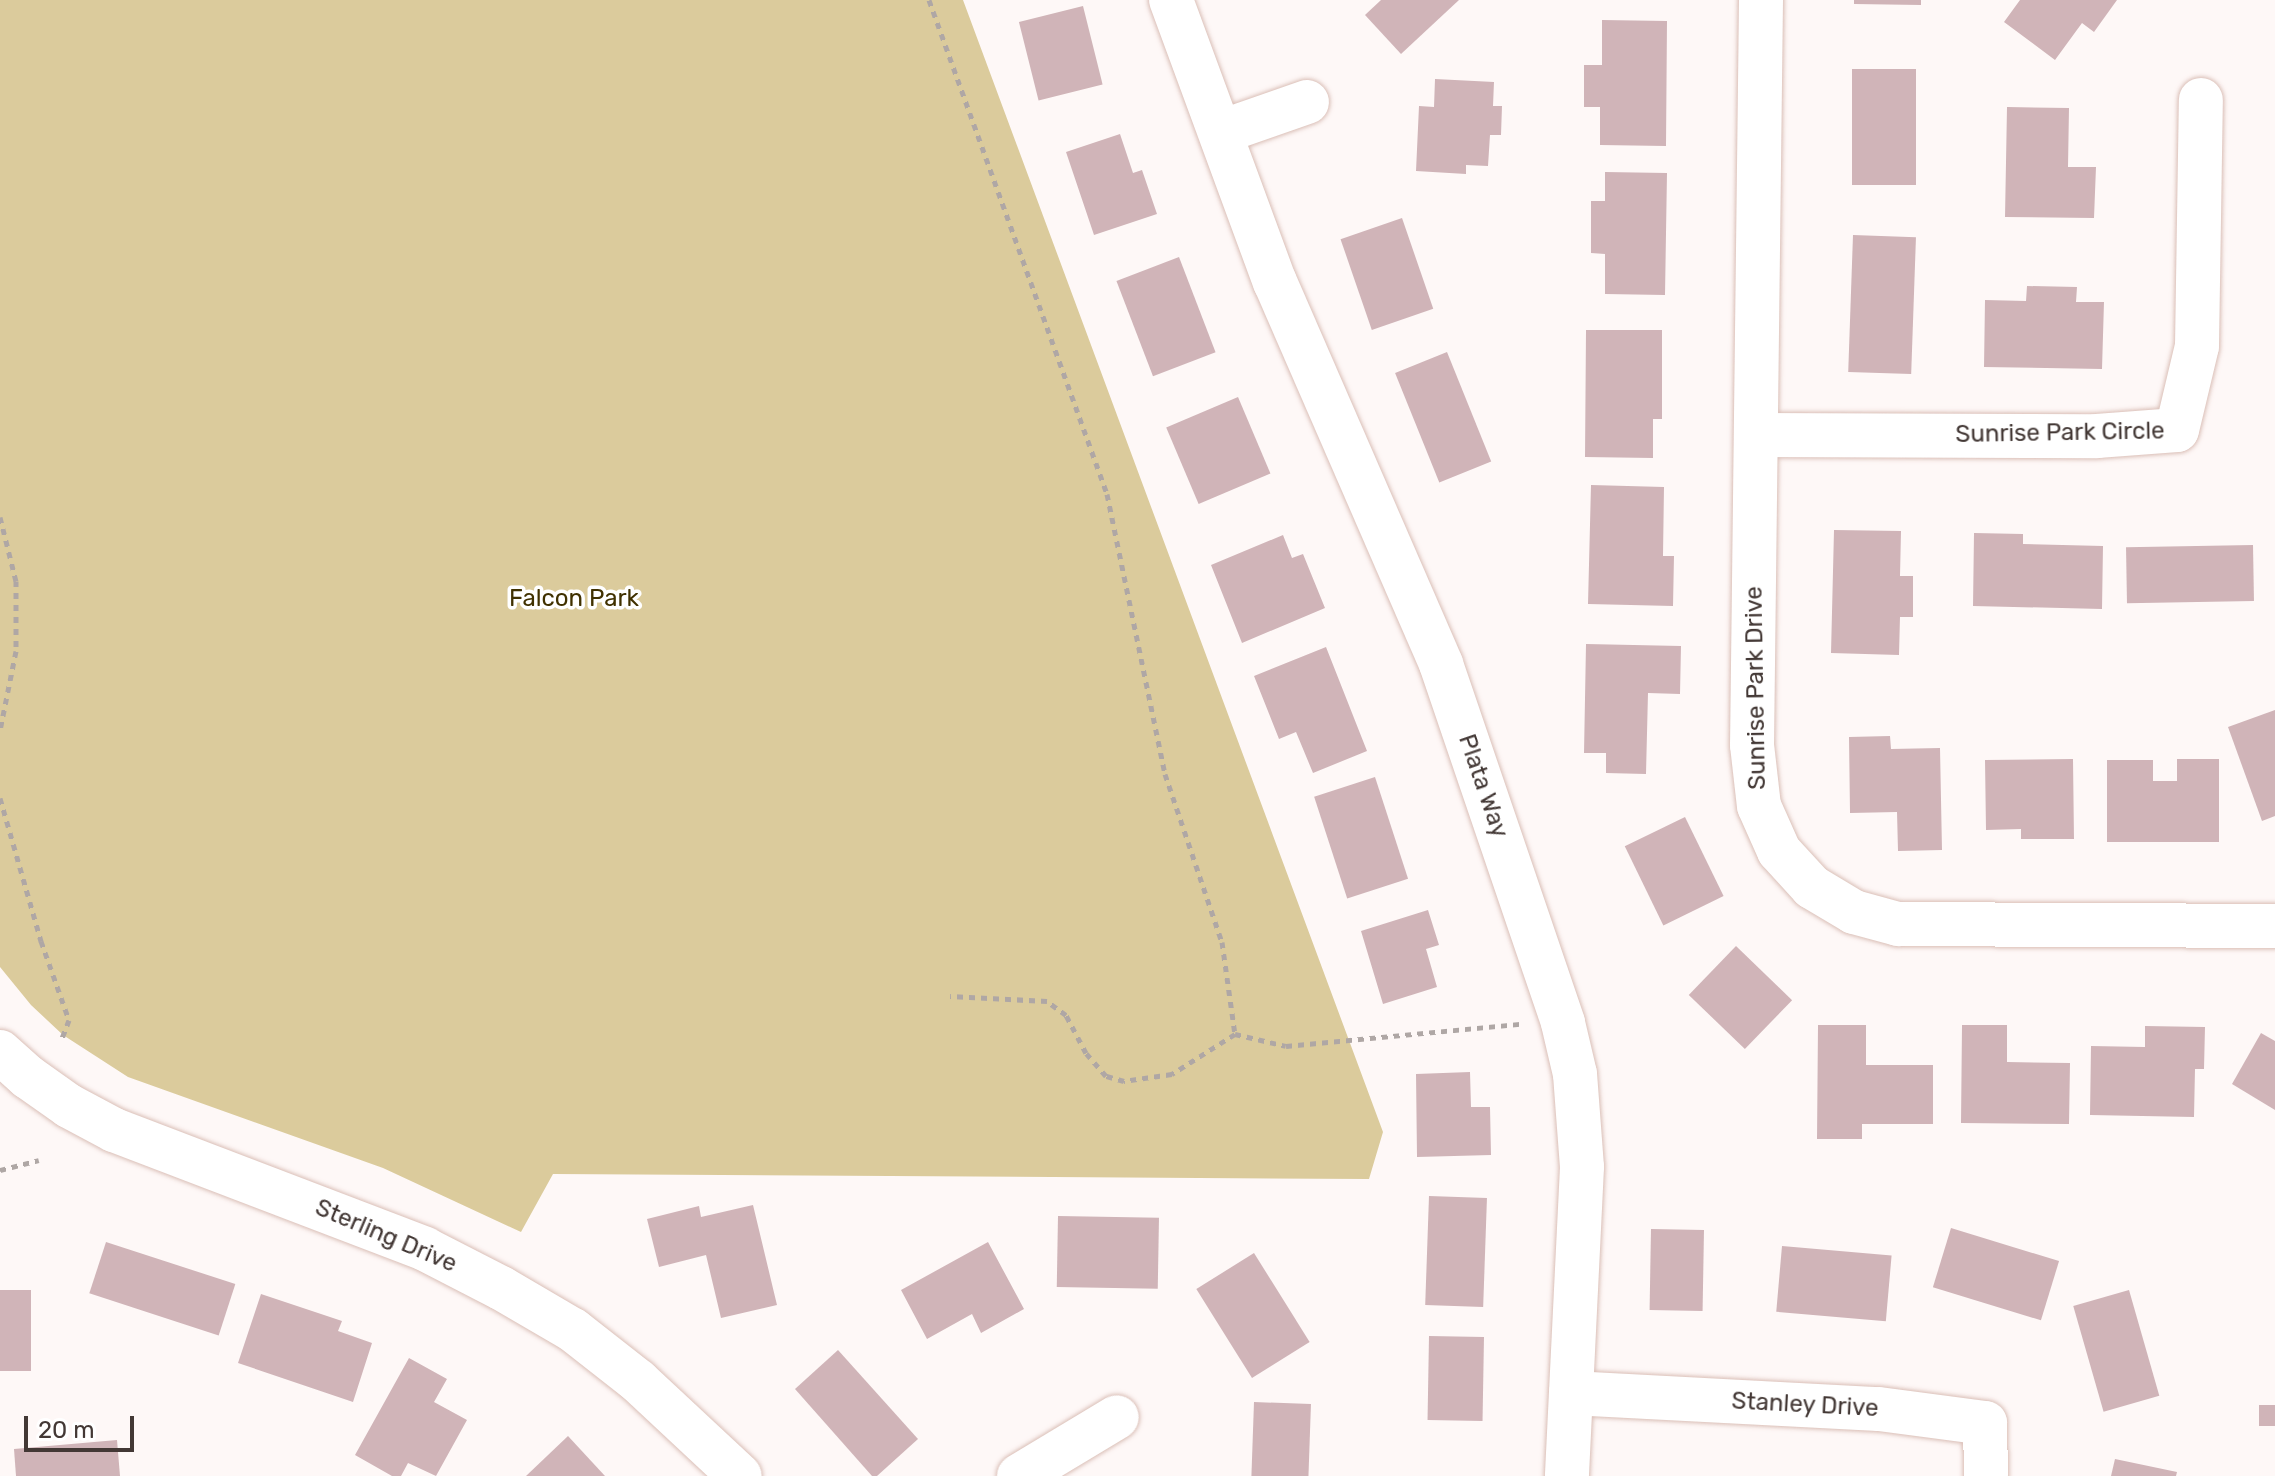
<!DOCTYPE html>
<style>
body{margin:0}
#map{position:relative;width:2275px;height:1476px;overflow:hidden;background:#fef8f7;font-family:Rubik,sans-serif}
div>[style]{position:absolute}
.green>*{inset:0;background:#dbcb9c}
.building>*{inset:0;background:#d0b4b8;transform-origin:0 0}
.path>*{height:5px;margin-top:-2.5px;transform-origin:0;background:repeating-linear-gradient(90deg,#afa7a5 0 6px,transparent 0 12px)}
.roads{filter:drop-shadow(0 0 2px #dabfb7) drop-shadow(0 0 2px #dabfb7)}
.minor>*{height:44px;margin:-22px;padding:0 22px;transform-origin:22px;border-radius:22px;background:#fff}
.tertiary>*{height:44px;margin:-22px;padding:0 22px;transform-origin:22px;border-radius:22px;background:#fff}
span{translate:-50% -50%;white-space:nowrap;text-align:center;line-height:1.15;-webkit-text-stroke:7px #fff;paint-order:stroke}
.street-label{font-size:24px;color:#433835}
.park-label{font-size:24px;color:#403100}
.scale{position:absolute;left:24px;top:1416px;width:110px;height:36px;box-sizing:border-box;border:4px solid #433835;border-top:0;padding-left:10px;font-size:24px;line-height:28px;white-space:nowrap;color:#433835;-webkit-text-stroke:6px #fff;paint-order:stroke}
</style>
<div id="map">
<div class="green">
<i style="clip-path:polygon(0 0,963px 0,1383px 1132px,1369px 1179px,553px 1174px,521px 1232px,383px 1168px,128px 1077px,63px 1035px,31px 1005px,0 967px)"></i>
</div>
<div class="building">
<i style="clip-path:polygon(1381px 0,1459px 0,1401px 54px,1365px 15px)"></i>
<i style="clip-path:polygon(1854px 0,1921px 0,1921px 5px,1854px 4px)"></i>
<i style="clip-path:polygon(2020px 0,2117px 0,2094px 32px,2082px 23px,2055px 60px,2004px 22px)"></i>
<i style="left:1083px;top:6px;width:81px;height:66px;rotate:76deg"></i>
<i style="clip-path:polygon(1602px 20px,1667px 21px,1666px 146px,1600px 145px,1600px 107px,1584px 107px,1584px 65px,1602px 65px)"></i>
<i style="left:1852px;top:69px;width:64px;height:116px"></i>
<i style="clip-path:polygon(1435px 79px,1494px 82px,1493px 106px,1502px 106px,1501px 135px,1490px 135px,1488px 166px,1466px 165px,1466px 174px,1416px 171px,1419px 106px,1434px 107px)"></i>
<i style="clip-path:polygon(2007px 107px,2069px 108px,2068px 167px,2096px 167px,2094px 218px,2005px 217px)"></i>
<i style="clip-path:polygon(1120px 134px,1133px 173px,1142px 170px,1157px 214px,1094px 235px,1066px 152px)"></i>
<i style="clip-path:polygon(1605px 172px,1667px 173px,1665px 295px,1605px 294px,1605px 254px,1591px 253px,1591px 201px,1605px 201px)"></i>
<i style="left:1402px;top:218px;width:96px;height:65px;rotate:71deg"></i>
<i style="left:1853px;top:235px;width:63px;height:137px;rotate:2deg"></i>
<i style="left:1179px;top:257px;width:102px;height:67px;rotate:69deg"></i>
<i style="clip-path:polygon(2027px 286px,2077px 287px,2076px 302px,2104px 302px,2102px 369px,1984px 367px,1985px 300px,2026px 301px)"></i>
<i style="clip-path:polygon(1586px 330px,1662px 330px,1662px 419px,1653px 419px,1653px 458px,1585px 457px)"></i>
<i style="left:1447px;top:352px;width:118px;height:56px;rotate:68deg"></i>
<i style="left:1238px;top:397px;width:83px;height:78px;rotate:67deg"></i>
<i style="clip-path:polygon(1591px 485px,1664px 487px,1663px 556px,1674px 556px,1673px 606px,1588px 604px)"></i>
<i style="clip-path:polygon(1834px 530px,1901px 531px,1900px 576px,1913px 576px,1913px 617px,1900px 617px,1899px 655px,1831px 653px)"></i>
<i style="clip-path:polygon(1974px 533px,2023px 534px,2023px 544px,2103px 546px,2102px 609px,1973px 606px)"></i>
<i style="clip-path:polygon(1283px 535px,1292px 558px,1303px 554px,1325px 608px,1242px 643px,1211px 565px)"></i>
<i style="left:2253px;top:545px;width:56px;height:127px;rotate:89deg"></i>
<i style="clip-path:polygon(1586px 644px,1681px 646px,1680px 694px,1648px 693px,1646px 774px,1606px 773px,1606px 753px,1584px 753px)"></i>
<i style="clip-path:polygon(1326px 647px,1367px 751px,1313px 773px,1296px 732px,1279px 739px,1254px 676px)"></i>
<i style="clip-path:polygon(2275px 710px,2275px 816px,2262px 821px,2228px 727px)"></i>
<i style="clip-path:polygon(1890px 736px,1891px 749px,1940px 748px,1942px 850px,1898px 851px,1897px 812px,1850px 813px,1849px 737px)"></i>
<i style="clip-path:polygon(2073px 759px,2074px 839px,2021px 839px,2021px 829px,1986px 830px,1985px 760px)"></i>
<i style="clip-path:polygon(2177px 759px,2219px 759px,2219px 842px,2107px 842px,2107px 760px,2153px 760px,2153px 781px,2177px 781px)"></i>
<i style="left:1375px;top:777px;width:107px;height:64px;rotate:72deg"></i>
<i style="left:1685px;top:817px;width:88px;height:67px;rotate:64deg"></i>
<i style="clip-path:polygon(1428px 910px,1439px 945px,1426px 949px,1437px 987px,1383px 1004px,1361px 931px)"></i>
<i style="left:1736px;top:946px;width:78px;height:68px;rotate:44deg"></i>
<i style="clip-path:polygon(1818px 1025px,1866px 1025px,1866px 1065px,1933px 1065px,1933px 1124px,1862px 1124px,1862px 1139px,1817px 1139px)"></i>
<i style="clip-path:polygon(1962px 1025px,2007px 1025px,2007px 1062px,2070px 1063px,2069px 1124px,1961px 1123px)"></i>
<i style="clip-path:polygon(2145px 1026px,2205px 1027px,2204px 1069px,2195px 1069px,2194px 1117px,2090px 1115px,2091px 1046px,2145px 1047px)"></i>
<i style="clip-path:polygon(2261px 1033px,2275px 1041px,2275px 1110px,2232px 1084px)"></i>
<i style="clip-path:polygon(1470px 1072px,1471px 1107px,1490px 1107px,1491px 1155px,1417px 1157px,1416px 1074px)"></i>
<i style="left:1429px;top:1196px;width:58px;height:109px;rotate:2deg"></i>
<i style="clip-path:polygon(753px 1205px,777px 1305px,721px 1318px,706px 1255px,659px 1267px,647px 1219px,699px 1206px,701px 1217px)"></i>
<i style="left:1058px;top:1216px;width:101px;height:71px;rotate:1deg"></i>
<i style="left:1951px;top:1228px;width:113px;height:62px;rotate:17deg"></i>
<i style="left:1651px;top:1229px;width:53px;height:81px;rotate:1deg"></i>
<i style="left:106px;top:1242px;width:136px;height:54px;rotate:18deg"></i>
<i style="clip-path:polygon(988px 1242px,1024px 1309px,981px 1333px,972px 1314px,927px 1339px,901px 1290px)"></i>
<i style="left:1782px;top:1246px;width:110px;height:66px;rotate:5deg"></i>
<i style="left:1254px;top:1253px;width:105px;height:68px;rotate:58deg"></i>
<i style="left:0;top:1290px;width:31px;height:81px"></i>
<i style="left:2129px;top:1290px;width:110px;height:58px;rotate:74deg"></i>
<i style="clip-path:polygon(261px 1294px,342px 1321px,338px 1331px,372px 1343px,353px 1402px,238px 1363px)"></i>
<i style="left:1429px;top:1336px;width:55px;height:84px;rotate:1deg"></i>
<i style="clip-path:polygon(838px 1350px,918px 1439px,877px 1476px,872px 1476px,795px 1389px)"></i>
<i style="clip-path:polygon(409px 1358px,447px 1379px,434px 1402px,467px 1420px,436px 1476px,408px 1463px,401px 1476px,392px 1476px,355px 1455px)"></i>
<i style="left:1254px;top:1402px;width:57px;height:74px;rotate:2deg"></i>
<i style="left:2259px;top:1405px;width:16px;height:21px"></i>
<i style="clip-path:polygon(568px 1436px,605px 1476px,526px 1476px)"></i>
<i style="clip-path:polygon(117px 1440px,120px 1476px,16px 1476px,14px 1449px)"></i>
<i style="clip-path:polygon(2115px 1459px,2177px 1472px,2176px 1476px,2111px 1476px)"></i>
</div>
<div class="path">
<i style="left:929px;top:0;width:525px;rotate:70.18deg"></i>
<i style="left:1107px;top:494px;width:286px;rotate:78.3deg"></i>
<i style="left:1165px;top:774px;width:177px;rotate:71.3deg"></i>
<i style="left:1222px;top:942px;width:93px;rotate:82deg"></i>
<i style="left:1235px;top:1034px;width:75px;rotate:147.6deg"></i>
<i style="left:1172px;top:1074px;width:49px;rotate:171.7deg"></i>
<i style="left:1124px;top:1081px;width:19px;rotate:-164deg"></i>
<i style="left:1106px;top:1076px;width:30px;rotate:-131deg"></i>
<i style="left:1086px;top:1053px;width:43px;rotate:-117.8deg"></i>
<i style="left:1066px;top:1015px;width:24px;rotate:-144deg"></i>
<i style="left:1047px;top:1001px;width:97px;rotate:-177deg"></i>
<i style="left:0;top:517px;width:66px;rotate:76deg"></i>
<i style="left:16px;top:581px;width:70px;rotate:90deg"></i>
<i style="left:16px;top:651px;width:81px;rotate:101.4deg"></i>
<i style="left:0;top:798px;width:149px;rotate:74deg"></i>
<i style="left:41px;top:941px;width:84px;rotate:70.5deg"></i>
<i style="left:69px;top:1020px;width:19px;rotate:111deg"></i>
<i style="left:1235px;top:1034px;width:52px;rotate:13.2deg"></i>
<i style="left:1286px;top:1046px;width:235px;rotate:-5.4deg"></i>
<i style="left:0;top:1170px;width:40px;rotate:-14.4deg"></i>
</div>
<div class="roads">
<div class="minor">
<i style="left:1171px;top:0;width:301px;rotate:69.8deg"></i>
<i style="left:1275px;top:282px;width:417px;rotate:66.5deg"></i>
<i style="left:1441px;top:664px;width:379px;rotate:71.2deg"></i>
<i style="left:1563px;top:1023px;width:52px;rotate:76.8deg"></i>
<i style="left:1575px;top:1074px;width:93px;rotate:85.7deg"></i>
<i style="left:1582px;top:1167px;width:309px;rotate:92.8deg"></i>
<i style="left:1761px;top:0;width:745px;rotate:90.69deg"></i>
<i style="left:1752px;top:745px;width:61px;rotate:83.5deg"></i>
<i style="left:1759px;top:806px;width:49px;rotate:66deg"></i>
<i style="left:1779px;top:851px;width:49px;rotate:47.5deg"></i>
<i style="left:1812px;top:887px;width:49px;rotate:30.8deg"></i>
<i style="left:1854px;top:912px;width:46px;rotate:15.3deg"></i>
<i style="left:1898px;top:924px;width:377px;rotate:0.3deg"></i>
<i style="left:1221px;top:132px;width:91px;rotate:-19.2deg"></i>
<i style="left:1756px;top:435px;width:341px;rotate:0.2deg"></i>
<i style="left:2097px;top:436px;width:80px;rotate:-4.3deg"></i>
<i style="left:2177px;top:430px;width:86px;rotate:-76.6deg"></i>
<i style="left:2197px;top:346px;width:246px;rotate:-89.1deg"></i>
<i style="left:1571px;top:1393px;width:308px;rotate:3deg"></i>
<i style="left:1879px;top:1409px;width:107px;rotate:7.5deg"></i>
<i style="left:1985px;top:1423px;width:53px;rotate:88.9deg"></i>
<i style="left:1019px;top:1476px;width:114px;rotate:-31deg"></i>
</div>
<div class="tertiary">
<i style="left:0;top:1052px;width:38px;rotate:42deg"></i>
<i style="left:28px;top:1077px;width:50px;rotate:35.3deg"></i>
<i style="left:69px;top:1106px;width:51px;rotate:28.1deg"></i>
<i style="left:114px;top:1130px;width:333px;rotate:20.9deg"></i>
<i style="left:425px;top:1249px;width:85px;rotate:27.2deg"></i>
<i style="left:501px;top:1288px;width:83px;rotate:30.3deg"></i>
<i style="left:573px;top:1330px;width:83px;rotate:38.1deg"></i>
<i style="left:638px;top:1381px;width:139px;rotate:43deg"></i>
</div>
</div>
<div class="street-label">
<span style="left:2060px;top:433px;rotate:-1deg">Sunrise Park Circle</span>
<span style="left:1756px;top:688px;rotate:-91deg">Sunrise Park Drive</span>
<span style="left:1483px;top:786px;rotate:71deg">Plata Way</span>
<span style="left:386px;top:1236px;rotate:23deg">Sterling Drive</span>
<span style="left:1805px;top:1405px;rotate:3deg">Stanley Drive</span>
</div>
<div class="park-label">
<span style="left:574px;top:599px">Falcon Park</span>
</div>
<div class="scale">20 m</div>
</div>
